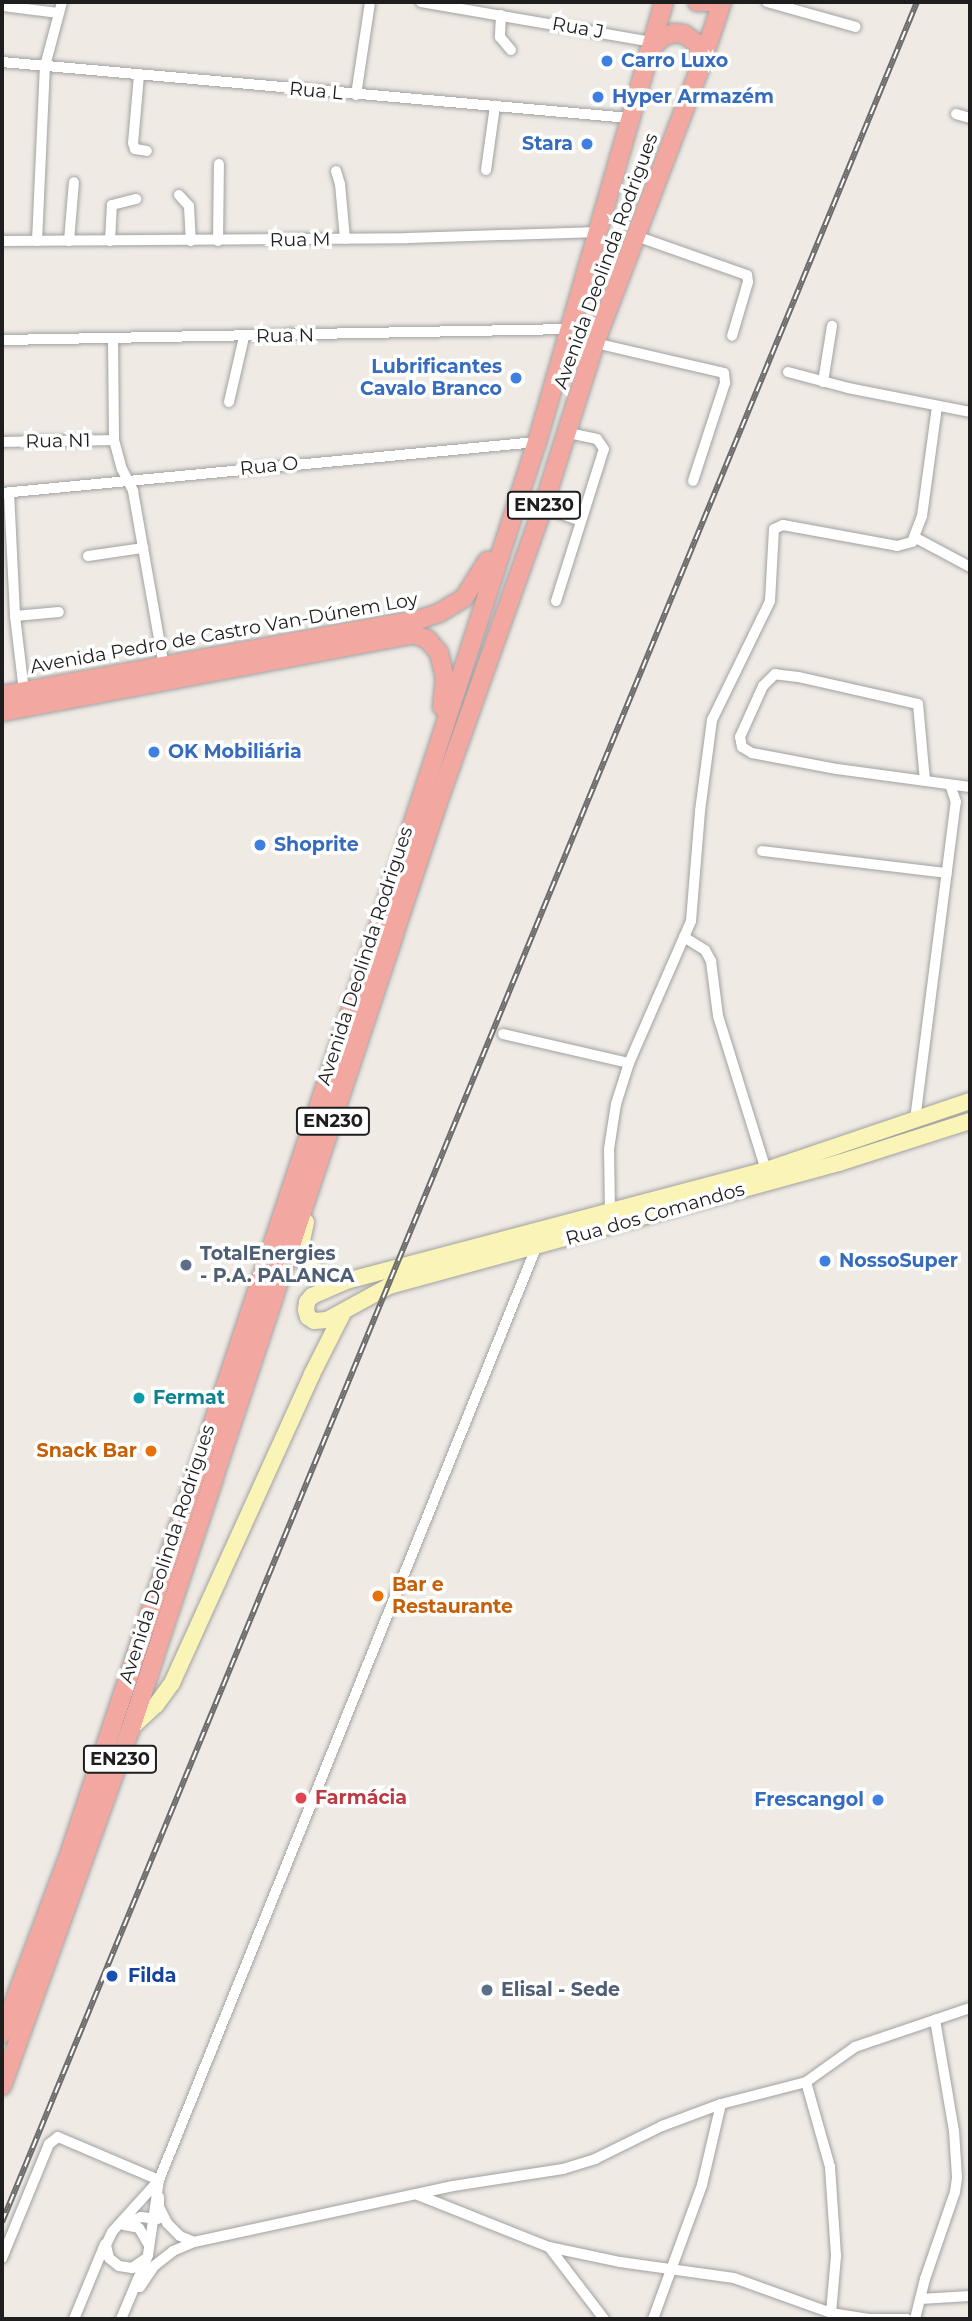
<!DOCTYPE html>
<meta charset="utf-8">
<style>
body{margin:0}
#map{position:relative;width:972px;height:2321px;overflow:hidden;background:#efeae4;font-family:Montserrat,sans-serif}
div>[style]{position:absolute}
.roads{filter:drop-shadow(0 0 2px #a2a2a2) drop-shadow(0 0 2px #a2a2a2)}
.minor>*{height:10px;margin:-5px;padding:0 5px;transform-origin:5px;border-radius:5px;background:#fff}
.secondary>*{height:16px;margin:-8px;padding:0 8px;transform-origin:8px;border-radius:8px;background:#faf5b7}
.trunk>*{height:18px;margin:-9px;padding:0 9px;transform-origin:9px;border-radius:9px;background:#f2a8a1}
.rail>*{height:6px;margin-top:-3px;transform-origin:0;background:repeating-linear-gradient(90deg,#fff 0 10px,#6c6c6c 0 20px);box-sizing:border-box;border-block:2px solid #6c6c6c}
.dots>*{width:19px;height:19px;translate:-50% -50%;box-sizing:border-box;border:4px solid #fff;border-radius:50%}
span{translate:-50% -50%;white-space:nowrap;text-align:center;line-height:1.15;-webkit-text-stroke:7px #fff;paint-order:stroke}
.shield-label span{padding:2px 5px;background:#fff;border:2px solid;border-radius:5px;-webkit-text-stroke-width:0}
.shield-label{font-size:18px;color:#1e1e1e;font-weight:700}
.street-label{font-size:19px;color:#1e1e1e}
.shop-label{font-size:19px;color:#366cbe;font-weight:700}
.left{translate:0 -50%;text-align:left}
.right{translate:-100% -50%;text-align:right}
.service-label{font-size:19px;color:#4e5e75;font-weight:700}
.culture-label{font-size:19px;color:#0d838f;font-weight:700}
.food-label{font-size:19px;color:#c56008;font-weight:700}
.health-label{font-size:19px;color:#be3a42;font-weight:700}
.transit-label{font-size:19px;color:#164399;font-weight:700}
.frame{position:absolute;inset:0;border:4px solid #1e1e1e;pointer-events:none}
</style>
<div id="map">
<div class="roads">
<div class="minor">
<i style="left:421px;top:2px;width:234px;rotate:9.8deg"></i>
<i style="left:767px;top:2px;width:92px;rotate:15.7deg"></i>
<i style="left:2px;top:6px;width:56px;rotate:7.1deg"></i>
<i style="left:501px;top:15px;width:22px;rotate:93deg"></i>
<i style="left:500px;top:37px;width:17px;rotate:50deg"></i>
<i style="left:2px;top:62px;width:630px;rotate:5.1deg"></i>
<i style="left:139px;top:75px;width:68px;rotate:95deg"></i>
<i style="left:133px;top:143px;width:6px;rotate:72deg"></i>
<i style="left:135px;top:149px;width:12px;rotate:9deg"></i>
<i style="left:356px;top:95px;width:94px;rotate:-81.4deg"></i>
<i style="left:956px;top:114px;width:15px;rotate:16deg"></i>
<i style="left:486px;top:170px;width:65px;rotate:-82deg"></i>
<i style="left:336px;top:171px;width:14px;rotate:73deg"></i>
<i style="left:340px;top:184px;width:55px;rotate:84.8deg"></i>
<i style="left:179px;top:195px;width:15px;rotate:48deg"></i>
<i style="left:189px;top:206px;width:35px;rotate:87deg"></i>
<i style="left:636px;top:236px;width:118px;rotate:19.4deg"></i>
<i style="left:747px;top:275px;width:7px;rotate:82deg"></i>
<i style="left:748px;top:282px;width:56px;rotate:106.5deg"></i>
<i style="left:2px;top:241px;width:406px;rotate:-0.4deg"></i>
<i style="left:408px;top:238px;width:191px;rotate:-1.8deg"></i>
<i style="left:37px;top:241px;width:175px;rotate:-87.4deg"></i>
<i style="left:45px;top:66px;width:66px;rotate:-75.1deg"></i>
<i style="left:69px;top:241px;width:59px;rotate:-85.2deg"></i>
<i style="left:110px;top:241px;width:36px;rotate:-87deg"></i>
<i style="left:112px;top:205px;width:25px;rotate:-14deg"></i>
<i style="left:218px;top:241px;width:77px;rotate:-89.3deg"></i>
<i style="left:113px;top:339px;width:101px;rotate:89.4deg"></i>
<i style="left:114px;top:440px;width:30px;rotate:75deg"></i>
<i style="left:122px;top:469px;width:25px;rotate:63deg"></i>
<i style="left:133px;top:491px;width:179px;rotate:80deg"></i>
<i style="left:2px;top:340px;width:567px;rotate:-1.11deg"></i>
<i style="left:595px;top:343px;width:132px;rotate:13.1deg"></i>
<i style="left:724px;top:373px;width:10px;rotate:84deg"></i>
<i style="left:725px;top:383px;width:103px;rotate:108.1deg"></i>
<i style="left:788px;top:372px;width:62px;rotate:14.9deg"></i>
<i style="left:848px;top:388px;width:124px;rotate:11.1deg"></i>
<i style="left:823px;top:382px;width:57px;rotate:-80.9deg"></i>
<i style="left:229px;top:402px;width:67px;rotate:-77deg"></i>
<i style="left:2px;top:442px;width:112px;rotate:-1deg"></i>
<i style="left:9px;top:492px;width:124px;rotate:87.2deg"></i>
<i style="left:15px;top:616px;width:76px;rotate:83.2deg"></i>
<i style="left:2px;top:493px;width:537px;rotate:-5.45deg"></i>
<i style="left:543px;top:507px;width:40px;rotate:20.2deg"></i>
<i style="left:916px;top:538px;width:61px;rotate:28.2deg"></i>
<i style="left:88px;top:556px;width:56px;rotate:-8.3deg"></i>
<i style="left:556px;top:601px;width:159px;rotate:-72.5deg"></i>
<i style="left:604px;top:449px;width:12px;rotate:-125deg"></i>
<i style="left:597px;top:439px;width:30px;rotate:-168deg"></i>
<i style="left:15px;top:616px;width:44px;rotate:-5.2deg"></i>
<i style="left:925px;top:781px;width:77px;rotate:-95.2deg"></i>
<i style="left:918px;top:704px;width:123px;rotate:-167.3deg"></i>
<i style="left:798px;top:677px;width:23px;rotate:-173deg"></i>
<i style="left:775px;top:674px;width:17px;rotate:135deg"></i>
<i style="left:763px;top:686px;width:56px;rotate:114.3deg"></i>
<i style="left:740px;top:737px;width:10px;rotate:79deg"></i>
<i style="left:742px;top:747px;width:12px;rotate:31deg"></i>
<i style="left:752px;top:753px;width:86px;rotate:10.7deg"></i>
<i style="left:837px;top:769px;width:134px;rotate:7.7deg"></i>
<i style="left:762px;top:851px;width:186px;rotate:6.8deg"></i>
<i style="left:684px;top:937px;width:25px;rotate:32deg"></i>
<i style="left:705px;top:950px;width:13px;rotate:61deg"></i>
<i style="left:711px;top:961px;width:55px;rotate:82.7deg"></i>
<i style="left:718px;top:1016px;width:161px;rotate:72.7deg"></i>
<i style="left:503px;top:1034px;width:129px;rotate:13deg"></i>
<i style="left:915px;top:1120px;width:321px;rotate:-82.7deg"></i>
<i style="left:956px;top:802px;width:18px;rotate:-109deg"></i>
<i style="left:610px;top:1212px;width:63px;rotate:-90.9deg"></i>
<i style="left:609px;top:1149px;width:46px;rotate:-81.2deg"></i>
<i style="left:616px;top:1104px;width:43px;rotate:-72.4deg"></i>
<i style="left:629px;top:1063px;width:155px;rotate:-66.4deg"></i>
<i style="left:691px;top:921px;width:110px;rotate:-85.3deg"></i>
<i style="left:700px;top:811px;width:92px;rotate:-82.5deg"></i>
<i style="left:712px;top:720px;width:132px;rotate:-64deg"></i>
<i style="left:770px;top:601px;width:72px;rotate:-86.8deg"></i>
<i style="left:774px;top:529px;width:10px;rotate:-24deg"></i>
<i style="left:783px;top:525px;width:116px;rotate:10.4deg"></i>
<i style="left:897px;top:546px;width:16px;rotate:-15deg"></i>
<i style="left:912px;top:542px;width:28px;rotate:-69deg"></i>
<i style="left:922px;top:516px;width:110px;rotate:-82.2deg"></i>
<i style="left:806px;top:2082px;width:88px;rotate:74.2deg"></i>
<i style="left:830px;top:2167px;width:89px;rotate:86.1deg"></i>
<i style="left:836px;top:2256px;width:57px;rotate:95deg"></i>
<i style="left:418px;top:2195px;width:141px;rotate:21.7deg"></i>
<i style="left:549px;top:2247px;width:73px;rotate:11.9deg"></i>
<i style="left:620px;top:2262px;width:115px;rotate:8deg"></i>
<i style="left:734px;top:2278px;width:103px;rotate:19.8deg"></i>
<i style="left:831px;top:2313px;width:38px;rotate:9deg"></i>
<i style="left:869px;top:2319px;width:38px"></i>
<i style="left:159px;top:2197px;width:10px;rotate:90deg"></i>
<i style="left:159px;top:2207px;width:18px;rotate:63deg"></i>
<i style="left:167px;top:2223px;width:18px;rotate:45deg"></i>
<i style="left:180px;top:2236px;width:15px;rotate:23deg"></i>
<i style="left:123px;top:2224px;width:19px;rotate:-21deg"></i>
<i style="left:141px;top:2217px;width:17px;rotate:7deg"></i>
<i style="left:124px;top:2225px;width:15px;rotate:11deg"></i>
<i style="left:139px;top:2228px;width:20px;rotate:60deg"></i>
<i style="left:549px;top:2247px;width:91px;rotate:52.6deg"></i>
<i style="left:2px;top:2258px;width:123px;rotate:-67.6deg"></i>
<i style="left:49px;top:2144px;width:11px;rotate:-38deg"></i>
<i style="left:58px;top:2137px;width:110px;rotate:23.1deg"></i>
<i style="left:145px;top:2259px;width:16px;rotate:145deg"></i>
<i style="left:132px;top:2268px;width:13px;rotate:-171deg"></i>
<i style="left:119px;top:2266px;width:13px;rotate:-141deg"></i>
<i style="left:109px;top:2258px;width:13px;rotate:-103deg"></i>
<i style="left:106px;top:2245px;width:14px;rotate:-65deg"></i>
<i style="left:112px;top:2232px;width:70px;rotate:-47.9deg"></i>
<i style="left:140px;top:2287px;width:25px;rotate:-56deg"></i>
<i style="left:154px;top:2266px;width:24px;rotate:-38deg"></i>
<i style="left:173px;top:2251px;width:23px;rotate:-23deg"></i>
<i style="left:194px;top:2242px;width:265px;rotate:-12.2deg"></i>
<i style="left:453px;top:2186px;width:111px;rotate:-8.8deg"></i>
<i style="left:563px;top:2169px;width:34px;rotate:-17deg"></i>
<i style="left:595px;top:2159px;width:75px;rotate:-26.2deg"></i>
<i style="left:662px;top:2126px;width:63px;rotate:-20.4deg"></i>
<i style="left:721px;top:2104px;width:88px;rotate:-14.5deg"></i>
<i style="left:806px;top:2082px;width:60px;rotate:-35.5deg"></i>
<i style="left:855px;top:2047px;width:121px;rotate:-18.7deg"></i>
<i style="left:920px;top:2299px;width:50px;rotate:-3.4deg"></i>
<i style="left:74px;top:2319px;width:81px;rotate:-67.5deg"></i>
<i style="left:121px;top:2319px;width:69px;rotate:-67.1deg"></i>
<i style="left:148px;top:2255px;width:76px;rotate:-81.7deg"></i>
<i style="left:159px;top:2180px;width:1005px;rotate:-67.98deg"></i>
<i style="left:653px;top:2319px;width:143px;rotate:-69.9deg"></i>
<i style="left:702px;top:2185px;width:83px;rotate:-76.8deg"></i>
<i style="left:915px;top:2319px;width:41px;rotate:-76deg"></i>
<i style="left:925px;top:2279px;width:92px;rotate:-71deg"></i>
<i style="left:955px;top:2192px;width:15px;rotate:-82deg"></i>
<i style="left:957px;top:2177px;width:46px;rotate:-93.7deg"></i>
<i style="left:954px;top:2131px;width:113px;rotate:-99.7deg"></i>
</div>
<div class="secondary">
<i style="left:970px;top:1101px;width:215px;rotate:161.3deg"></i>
<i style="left:766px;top:1170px;width:431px;rotate:165.2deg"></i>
<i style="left:349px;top:1280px;width:40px;rotate:156.6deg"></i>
<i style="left:312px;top:1296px;width:8px;rotate:130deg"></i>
<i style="left:307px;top:1302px;width:8px;rotate:97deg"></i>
<i style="left:306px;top:1310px;width:7px;rotate:74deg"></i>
<i style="left:308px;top:1317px;width:7px;rotate:34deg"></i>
<i style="left:314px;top:1321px;width:13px;rotate:-4deg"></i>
<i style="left:327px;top:1320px;width:71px;rotate:-28.7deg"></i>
<i style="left:389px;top:1286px;width:467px;rotate:-15.3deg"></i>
<i style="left:839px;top:1163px;width:138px;rotate:-17.8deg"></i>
<i style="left:306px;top:1222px;width:25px;rotate:102deg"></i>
<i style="left:301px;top:1246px;width:17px;rotate:77deg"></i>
<i style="left:305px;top:1263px;width:24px;rotate:36deg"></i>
<i style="left:324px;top:1277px;width:23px;rotate:7deg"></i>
<i style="left:131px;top:1728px;width:34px;rotate:-43deg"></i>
<i style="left:156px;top:1705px;width:27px;rotate:-54deg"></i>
<i style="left:172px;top:1683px;width:339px;rotate:-65.6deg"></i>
<i style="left:312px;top:1374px;width:68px;rotate:-63.1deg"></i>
</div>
<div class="trunk">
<i style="left:697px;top:2px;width:12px"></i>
<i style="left:649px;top:51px;width:19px;rotate:-47deg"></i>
<i style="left:662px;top:37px;width:13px;rotate:-18deg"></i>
<i style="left:674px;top:33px;width:10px;rotate:6deg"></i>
<i style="left:684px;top:34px;width:17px;rotate:36deg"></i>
<i style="left:698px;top:44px;width:21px;rotate:85deg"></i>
<i style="left:2px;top:695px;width:429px;rotate:-10.3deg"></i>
<i style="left:424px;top:618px;width:16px;rotate:-18deg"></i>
<i style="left:439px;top:613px;width:29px;rotate:-31deg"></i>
<i style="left:464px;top:598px;width:44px;rotate:-58.1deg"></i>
<i style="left:2px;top:712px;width:418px;rotate:-10.7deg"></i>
<i style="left:413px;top:634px;width:15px;rotate:20deg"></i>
<i style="left:427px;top:639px;width:18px;rotate:49deg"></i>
<i style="left:439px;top:653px;width:26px;rotate:77deg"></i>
<i style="left:445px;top:678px;width:29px;rotate:96deg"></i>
<i style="left:2px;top:2034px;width:197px;rotate:-69.5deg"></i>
<i style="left:71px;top:1849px;width:1088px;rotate:-71.57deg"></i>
<i style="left:415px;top:817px;width:394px;rotate:-72deg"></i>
<i style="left:537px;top:442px;width:458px;rotate:-73.9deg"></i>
<i style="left:2px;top:2086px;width:381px;rotate:-70.2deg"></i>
<i style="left:131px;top:1728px;width:976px;rotate:-71.66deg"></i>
<i style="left:438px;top:802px;width:313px;rotate:-70.4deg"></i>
<i style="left:543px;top:507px;width:172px;rotate:-72.4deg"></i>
<i style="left:595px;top:343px;width:294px;rotate:-69.1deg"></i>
<i style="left:700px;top:68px;width:70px;rotate:-71.6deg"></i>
</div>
</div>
<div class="rail">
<i style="left:2px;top:2222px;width:2401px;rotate:-67.6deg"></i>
</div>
<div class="dots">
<i style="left:607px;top:61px;background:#3f7fe0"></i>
<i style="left:598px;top:97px;background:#3f7fe0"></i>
<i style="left:587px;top:144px;background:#3f7fe0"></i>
<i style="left:516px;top:378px;background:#3f7fe0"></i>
<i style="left:154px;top:752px;background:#3f7fe0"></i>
<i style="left:260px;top:845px;background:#3f7fe0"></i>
<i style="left:825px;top:1261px;background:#3f7fe0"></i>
<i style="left:186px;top:1265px;background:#5c6f8a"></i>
<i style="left:139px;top:1398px;background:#0f9aa8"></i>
<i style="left:151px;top:1451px;background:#e8710a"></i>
<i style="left:378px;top:1596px;background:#e8710a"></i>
<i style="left:301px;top:1798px;background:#e0444e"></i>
<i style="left:878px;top:1800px;background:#3f7fe0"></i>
<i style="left:112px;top:1976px;background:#1a4fb4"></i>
<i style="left:487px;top:1990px;background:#5c6f8a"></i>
</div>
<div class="shield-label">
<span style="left:544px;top:505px">EN230</span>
<span style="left:333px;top:1121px">EN230</span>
<span style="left:120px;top:1759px">EN230</span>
</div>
<div class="street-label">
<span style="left:578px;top:28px;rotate:10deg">Rua J</span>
<span style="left:316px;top:91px;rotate:5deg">Rua L</span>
<span style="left:300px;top:240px;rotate:-1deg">Rua M</span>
<span style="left:606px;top:261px;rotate:-70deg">Avenida Deolinda Rodrigues</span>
<span style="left:285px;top:336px;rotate:-1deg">Rua N</span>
<span style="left:58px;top:441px;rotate:-1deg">Rua N1</span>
<span style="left:269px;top:466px;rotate:-6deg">Rua O</span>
<span style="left:224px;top:633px;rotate:-10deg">Avenida Pedro de Castro Van-Dúnem Loy</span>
<span style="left:365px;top:956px;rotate:-72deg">Avenida Deolinda Rodrigues</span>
<span style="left:655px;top:1214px;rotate:-16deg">Rua dos Comandos</span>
<span style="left:167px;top:1554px;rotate:-72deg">Avenida Deolinda Rodrigues</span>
</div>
<div class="shop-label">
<span class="left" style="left:621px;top:61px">Carro Luxo</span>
<span class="left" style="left:612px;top:97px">Hyper Armazém</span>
<span class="right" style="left:573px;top:144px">Stara</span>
<span class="right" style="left:502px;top:378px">Lubrificantes<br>Cavalo Branco</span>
<span class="left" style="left:168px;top:752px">OK Mobiliária</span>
<span class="left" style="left:274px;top:845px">Shoprite</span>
<span class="left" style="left:839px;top:1261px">NossoSuper</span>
<span class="right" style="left:864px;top:1800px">Frescangol</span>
</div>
<div class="service-label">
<span class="left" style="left:200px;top:1265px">TotalEnergies<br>- P.A. PALANCA</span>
<span class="left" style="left:501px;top:1990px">Elisal - Sede</span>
</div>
<div class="culture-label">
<span class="left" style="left:153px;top:1398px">Fermat</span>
</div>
<div class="food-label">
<span class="right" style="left:137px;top:1451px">Snack Bar</span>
<span class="left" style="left:392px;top:1596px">Bar e<br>Restaurante</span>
</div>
<div class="health-label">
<span class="left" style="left:315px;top:1798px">Farmácia</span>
</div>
<div class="transit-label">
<span class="left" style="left:128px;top:1976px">Filda</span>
</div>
<div class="frame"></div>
</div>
